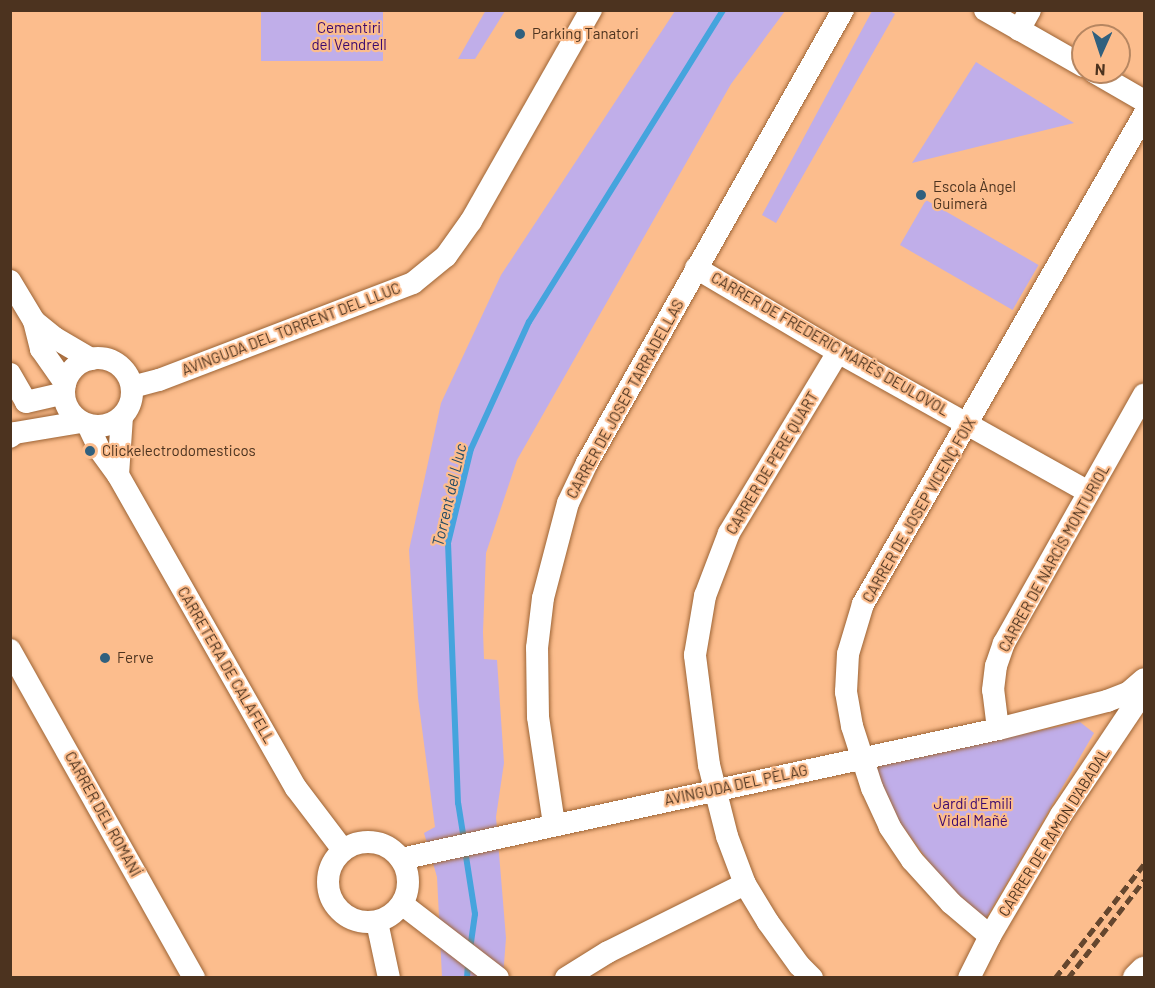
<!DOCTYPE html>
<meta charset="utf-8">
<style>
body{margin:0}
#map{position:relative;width:1155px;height:988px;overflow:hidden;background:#fcbd8d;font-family:Barlow,sans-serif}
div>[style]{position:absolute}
.green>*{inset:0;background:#c0aee9;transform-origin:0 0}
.stream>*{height:6px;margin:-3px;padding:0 3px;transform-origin:3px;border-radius:3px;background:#45a4dd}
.roads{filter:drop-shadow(0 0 2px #9d6435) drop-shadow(0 0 2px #9d6435)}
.minor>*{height:22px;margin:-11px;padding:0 11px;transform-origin:11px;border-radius:11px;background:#fff}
.minor>.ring{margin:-11px;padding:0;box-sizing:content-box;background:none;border:22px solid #fff;border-radius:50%}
.tertiary>*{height:28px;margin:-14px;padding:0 14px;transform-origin:14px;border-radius:14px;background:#fff}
.rail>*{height:4.5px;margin-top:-2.25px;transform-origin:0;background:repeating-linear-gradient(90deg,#64462e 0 9px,transparent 0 13.5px)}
.dots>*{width:16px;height:16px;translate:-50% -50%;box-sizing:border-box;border:3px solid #fcbd8d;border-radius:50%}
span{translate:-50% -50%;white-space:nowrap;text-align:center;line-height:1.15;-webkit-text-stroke:4.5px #fcbd8d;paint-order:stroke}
.park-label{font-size:15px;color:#3b096e}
.poi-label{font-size:15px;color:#4c331f}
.left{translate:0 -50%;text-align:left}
.street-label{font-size:15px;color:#4c331f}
.water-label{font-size:16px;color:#244b64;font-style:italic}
.frame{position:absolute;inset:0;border:12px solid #4c331f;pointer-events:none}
.north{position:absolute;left:1071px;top:24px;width:60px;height:60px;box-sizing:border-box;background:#fcbd8d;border:2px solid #b68661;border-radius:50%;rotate:183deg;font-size:16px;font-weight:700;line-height:24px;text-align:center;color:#4c331f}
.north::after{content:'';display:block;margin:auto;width:21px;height:27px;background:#30607e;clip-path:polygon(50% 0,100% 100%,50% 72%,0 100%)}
</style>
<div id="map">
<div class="green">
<i style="clip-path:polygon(486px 10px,505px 11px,475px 59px,458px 59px)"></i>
<i style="left:261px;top:11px;width:122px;height:50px"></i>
<i style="clip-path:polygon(675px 11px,785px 11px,731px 84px,517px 460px,486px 553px,483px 632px,484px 659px,497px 660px,504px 763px,496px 817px,506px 938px,503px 977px,442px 977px,437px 877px,424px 833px,435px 827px,418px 698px,409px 550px,441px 403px,501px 275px)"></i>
<i style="clip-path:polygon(872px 11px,890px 11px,895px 14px,776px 223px,762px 215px)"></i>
<i style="clip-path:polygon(976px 62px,1074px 123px,912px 163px)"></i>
<i style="left:926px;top:200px;width:130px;height:52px;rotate:30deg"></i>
<i style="clip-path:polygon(1080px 722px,1094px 733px,985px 920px,956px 899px,898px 820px,874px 766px)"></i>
</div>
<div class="stream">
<i style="left:464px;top:840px;width:37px;rotate:-99deg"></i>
<i style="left:458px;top:803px;width:260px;rotate:-92.2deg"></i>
<i style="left:448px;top:543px;width:97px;rotate:-76.3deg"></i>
<i style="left:471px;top:449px;width:140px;rotate:-65.5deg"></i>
<i style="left:529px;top:322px;width:367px;rotate:-58.1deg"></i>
<i style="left:465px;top:850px;width:65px;rotate:81.1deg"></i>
<i style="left:475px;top:914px;width:36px;rotate:98deg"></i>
<i style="left:467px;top:978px;width:15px;rotate:-86deg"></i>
</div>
<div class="roads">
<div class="minor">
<i style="left:985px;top:10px;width:113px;rotate:29.7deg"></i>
<i style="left:1019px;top:30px;width:23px;rotate:-61deg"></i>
<i style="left:1094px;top:72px;width:58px;rotate:30.1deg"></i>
<i style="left:696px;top:268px;width:165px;rotate:30.6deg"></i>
<i style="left:838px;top:352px;width:287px;rotate:29.2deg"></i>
<i style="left:10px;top:281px;width:47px;rotate:59deg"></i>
<i style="left:34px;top:321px;width:29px;rotate:76deg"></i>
<i style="left:41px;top:349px;width:42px;rotate:54.8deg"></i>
<i style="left:34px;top:321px;width:27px;rotate:39deg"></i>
<i style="left:55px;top:338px;width:42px;rotate:30.3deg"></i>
<i class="ring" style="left:64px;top:358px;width:46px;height:46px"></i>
<i style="left:10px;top:374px;width:32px;rotate:60deg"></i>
<i style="left:132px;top:387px;width:28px;rotate:-15deg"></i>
<i style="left:159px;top:380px;width:272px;rotate:-20.9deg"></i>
<i style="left:413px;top:283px;width:43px;rotate:-39.3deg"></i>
<i style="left:446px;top:256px;width:43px;rotate:-54.5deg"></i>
<i style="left:471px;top:221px;width:243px;rotate:-60.4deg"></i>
<i style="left:26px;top:402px;width:39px;rotate:-13deg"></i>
<i style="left:88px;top:425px;width:26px;rotate:65deg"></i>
<i style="left:99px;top:449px;width:32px;rotate:54deg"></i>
<i style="left:118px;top:475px;width:360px;rotate:60.4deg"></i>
<i style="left:296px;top:788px;width:78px;rotate:52.8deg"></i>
<i style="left:10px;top:437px;width:6px;rotate:-39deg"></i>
<i style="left:15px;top:433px;width:67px;rotate:-9.5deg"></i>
<i style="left:118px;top:475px;width:58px;rotate:-86.1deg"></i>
<i style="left:10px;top:650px;width:376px;rotate:60.7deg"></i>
<i style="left:998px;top:729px;width:39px;rotate:-97deg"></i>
<i style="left:993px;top:690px;width:24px;rotate:-83deg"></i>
<i style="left:996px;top:666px;width:24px;rotate:-71deg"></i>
<i style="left:1004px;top:643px;width:285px;rotate:-60.6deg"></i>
<i style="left:554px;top:824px;width:108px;rotate:-98.5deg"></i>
<i style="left:538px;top:717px;width:69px;rotate:-90.8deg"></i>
<i style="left:537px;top:648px;width:50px;rotate:-83.2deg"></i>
<i style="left:543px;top:598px;width:98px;rotate:-75.3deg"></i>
<i style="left:568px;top:503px;width:44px;rotate:-64.6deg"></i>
<i style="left:587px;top:463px;width:520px;rotate:-60.53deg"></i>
<i class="ring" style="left:328px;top:842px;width:58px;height:58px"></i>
<i style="left:401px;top:859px;width:611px;rotate:-12.28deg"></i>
<i style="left:998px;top:729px;width:113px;rotate:-14.4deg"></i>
<i style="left:1107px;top:701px;width:22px;rotate:-21deg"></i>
<i style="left:1128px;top:693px;width:21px;rotate:-41deg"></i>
<i style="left:402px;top:904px;width:121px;rotate:37.6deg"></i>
<i style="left:377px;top:922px;width:57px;rotate:77.9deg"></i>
<i style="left:990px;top:936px;width:51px;rotate:-139.8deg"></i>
<i style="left:951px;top:903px;width:58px;rotate:-132.2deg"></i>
<i style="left:912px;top:860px;width:40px;rotate:-124deg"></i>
<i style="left:890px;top:827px;width:43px;rotate:-114.8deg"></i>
<i style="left:872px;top:788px;width:65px;rotate:-107.9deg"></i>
<i style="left:852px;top:726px;width:35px;rotate:-100deg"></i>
<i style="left:846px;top:692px;width:38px;rotate:-87deg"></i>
<i style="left:848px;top:654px;width:52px;rotate:-73.3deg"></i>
<i style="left:863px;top:604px;width:564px;rotate:-60.12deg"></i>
<i style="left:566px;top:978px;width:49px;rotate:-31.8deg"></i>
<i style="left:608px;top:952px;width:153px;rotate:-26.4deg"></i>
<i style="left:812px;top:978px;width:18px;rotate:-135deg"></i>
<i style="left:799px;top:965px;width:53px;rotate:-125.8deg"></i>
<i style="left:768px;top:922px;width:44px;rotate:-121.2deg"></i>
<i style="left:745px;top:884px;width:51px;rotate:-110.6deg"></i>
<i style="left:727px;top:836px;width:73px;rotate:-104.2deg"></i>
<i style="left:709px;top:765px;width:111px;rotate:-97.3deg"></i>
<i style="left:695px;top:655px;width:60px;rotate:-80.4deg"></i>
<i style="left:705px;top:596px;width:67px;rotate:-69.1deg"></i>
<i style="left:729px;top:533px;width:211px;rotate:-58.9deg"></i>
<i style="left:969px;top:978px;width:47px;rotate:-63.4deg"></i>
<i style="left:990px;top:936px;width:140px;rotate:-59.6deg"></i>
<i style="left:1061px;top:815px;width:149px;rotate:-56.2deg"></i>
</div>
<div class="tertiary">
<i style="left:1137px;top:978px;width:10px;rotate:-45deg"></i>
</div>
</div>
<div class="rail">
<i style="left:1055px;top:978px;width:145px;rotate:-52deg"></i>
<i style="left:1068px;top:978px;width:124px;rotate:-52.2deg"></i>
</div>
<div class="dots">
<i style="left:520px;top:34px;background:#30607e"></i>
<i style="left:921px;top:195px;background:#30607e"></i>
<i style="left:90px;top:451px;background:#30607e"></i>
<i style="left:105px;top:658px;background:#30607e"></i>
</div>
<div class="park-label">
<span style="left:349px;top:36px">Cementiri<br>del Vendrell</span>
<span style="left:973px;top:812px">Jardí d'Emili<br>Vidal Mañé</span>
</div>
<div class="poi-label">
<span class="left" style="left:532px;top:34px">Parking Tanatori</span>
<span class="left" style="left:933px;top:195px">Escola Àngel<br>Guimerà</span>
<span class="left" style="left:102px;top:451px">Clickelectrodomesticos</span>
<span class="left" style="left:117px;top:658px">Ferve</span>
</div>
<div class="street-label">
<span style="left:291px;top:329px;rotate:-21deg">AVINGUDA DEL TORRENT DEL LLUC</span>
<span style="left:830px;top:344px;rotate:30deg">CARRER DE FREDERIC MARÈS DEULOVOL</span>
<span style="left:625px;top:399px;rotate:-61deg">CARRER DE JOSEP TARRADELLAS</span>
<span style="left:772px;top:463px;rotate:-59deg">CARRER DE PERE QUART</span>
<span style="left:919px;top:510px;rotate:-60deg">CARRER DE JOSEP VICENÇ FOIX</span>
<span style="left:1054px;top:558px;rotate:-61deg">CARRER DE NARCÍS MONTURIOL</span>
<span style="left:226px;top:665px;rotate:60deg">CARRETERA DE CALAFELL</span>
<span style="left:736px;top:785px;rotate:-12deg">AVINGUDA DEL PÈLAG</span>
<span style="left:103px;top:814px;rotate:61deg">CARRER DEL ROMANÍ</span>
<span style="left:1054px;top:832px;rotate:-58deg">CARRER DE RAMON D'ABADAL</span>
</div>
<div class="water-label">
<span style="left:449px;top:495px;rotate:-77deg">Torrent del Lluc</span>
</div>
<div class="frame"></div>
<div class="north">N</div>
</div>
